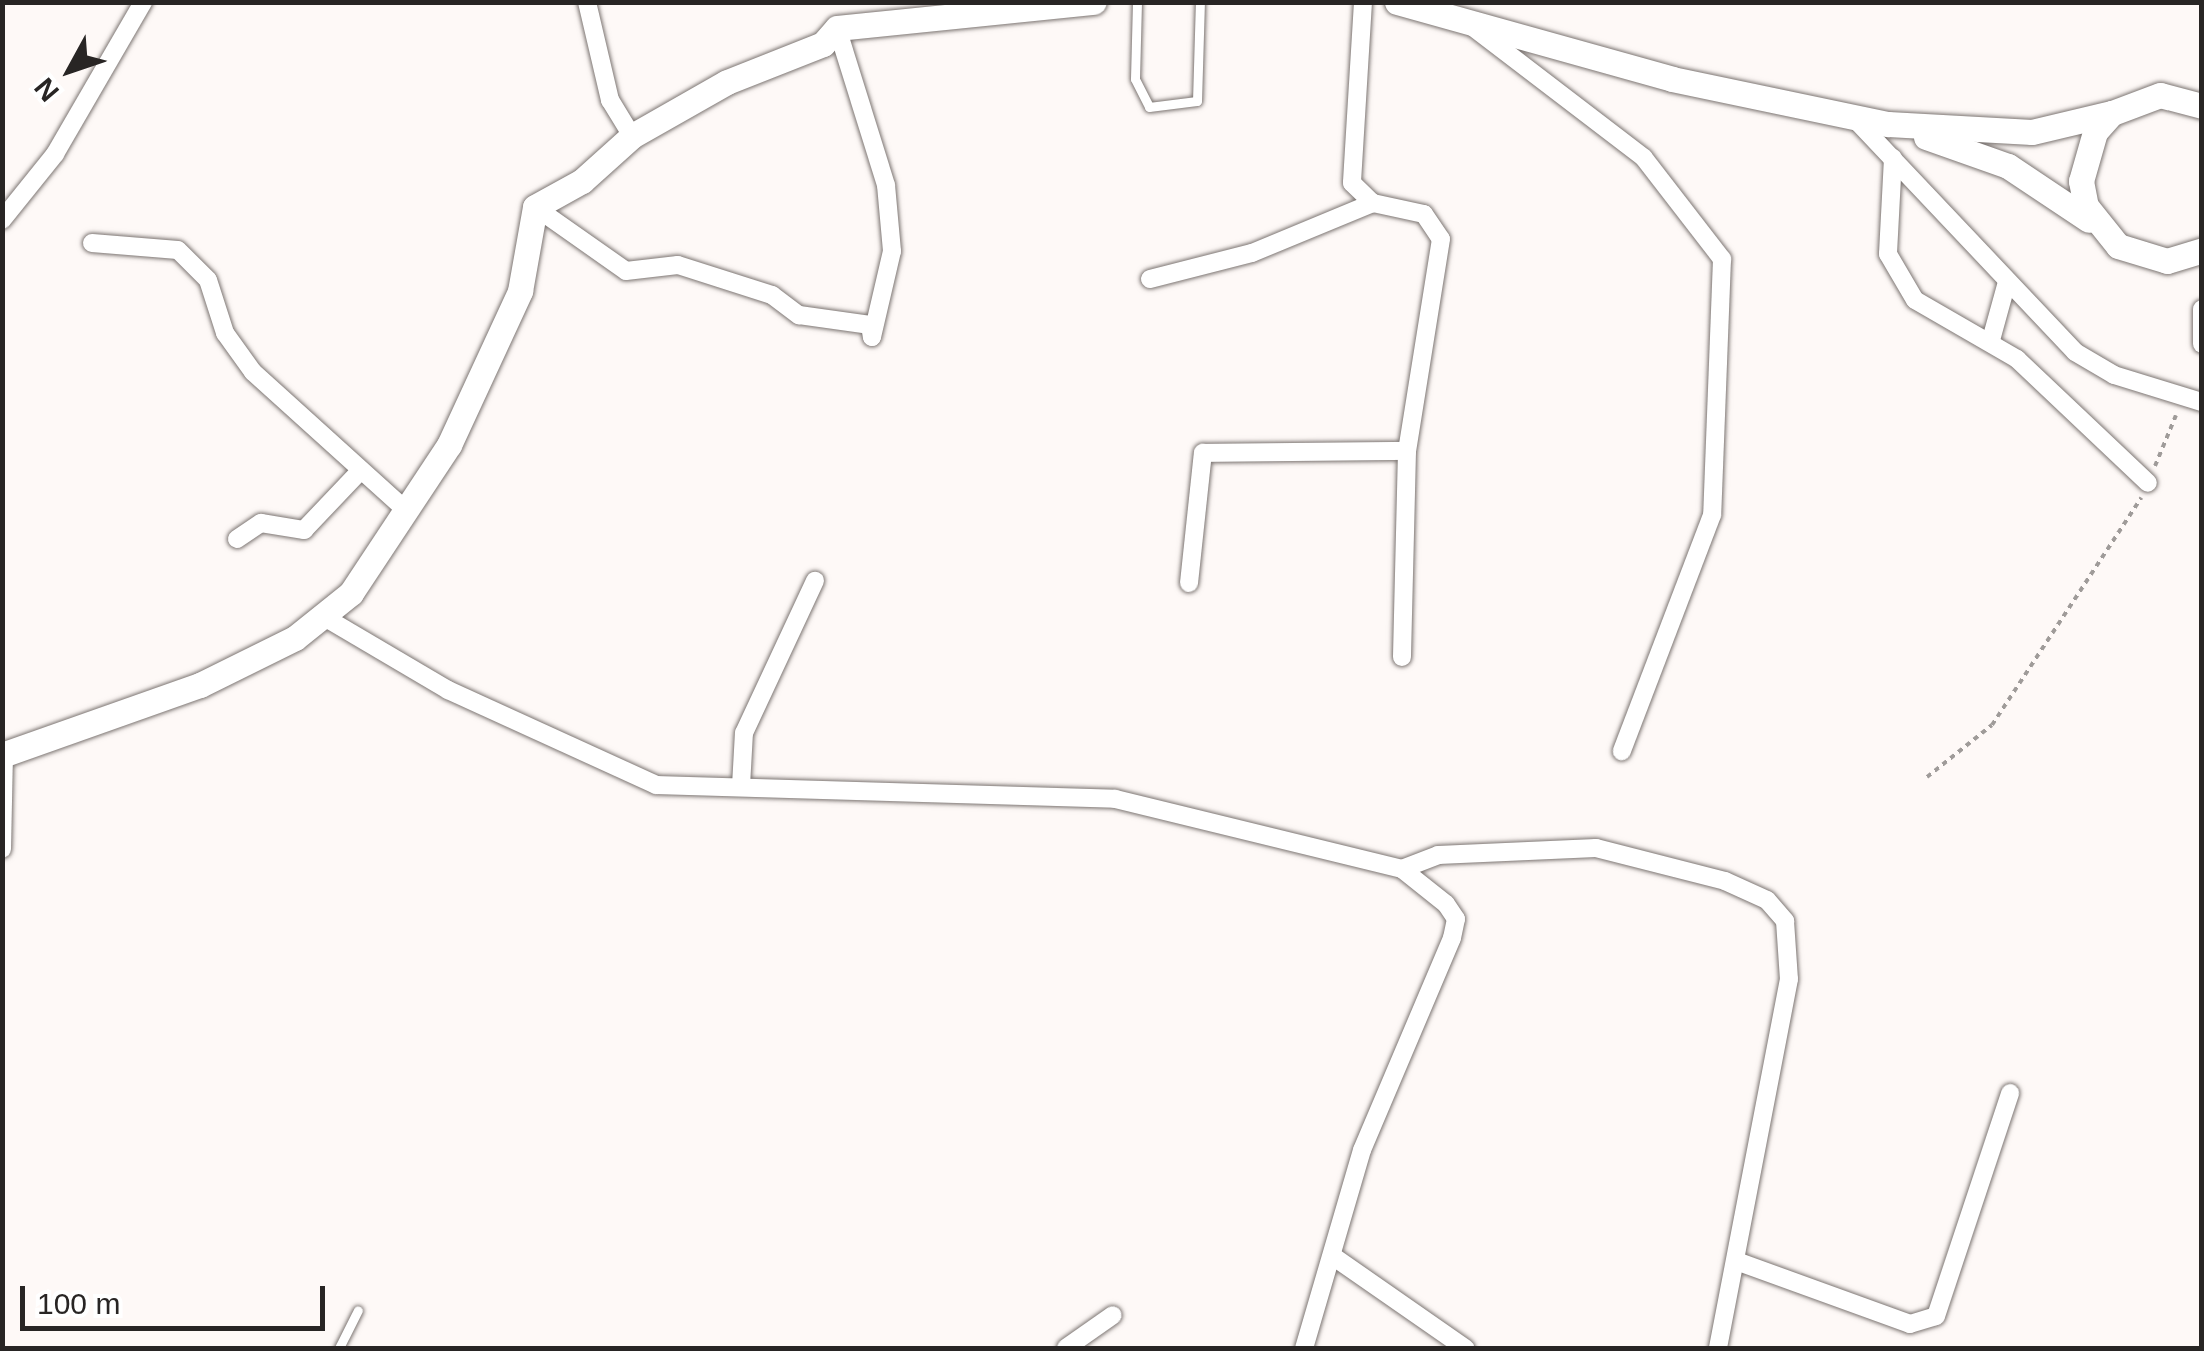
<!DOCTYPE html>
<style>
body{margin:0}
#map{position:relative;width:2204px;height:1351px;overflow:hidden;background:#fef9f7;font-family:Helvetica,sans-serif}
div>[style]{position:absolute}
.path>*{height:4px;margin-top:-2px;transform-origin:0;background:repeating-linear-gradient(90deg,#9f9b99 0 5px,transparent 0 10px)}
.roads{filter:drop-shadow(0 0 2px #7c7572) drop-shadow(0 0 2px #7c7572)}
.lane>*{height:9px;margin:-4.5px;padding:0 4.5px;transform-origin:4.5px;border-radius:4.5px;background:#fff}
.street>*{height:18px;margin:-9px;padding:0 9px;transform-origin:9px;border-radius:9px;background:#fff}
.secondary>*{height:25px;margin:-12.5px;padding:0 12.5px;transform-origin:12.5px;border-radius:12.5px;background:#fff}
span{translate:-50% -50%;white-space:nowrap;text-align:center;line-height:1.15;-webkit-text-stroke:8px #fff;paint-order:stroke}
.frame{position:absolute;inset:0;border:5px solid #282524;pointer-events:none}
.north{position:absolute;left:20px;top:20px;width:100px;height:100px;-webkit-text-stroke:8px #fff;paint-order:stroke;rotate:230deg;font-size:28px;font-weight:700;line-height:40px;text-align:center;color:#282524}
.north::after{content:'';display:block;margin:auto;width:35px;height:45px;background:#282524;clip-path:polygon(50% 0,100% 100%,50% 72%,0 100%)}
.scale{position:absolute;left:20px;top:1286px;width:305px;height:45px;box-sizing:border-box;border:5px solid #282524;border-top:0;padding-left:12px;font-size:30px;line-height:35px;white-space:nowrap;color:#282524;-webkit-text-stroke:8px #fff;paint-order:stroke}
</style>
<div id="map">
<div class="path">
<i style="left:2155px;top:466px;width:55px;rotate:-67.6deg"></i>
<i style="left:1927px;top:777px;width:83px;rotate:-38.7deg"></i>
<i style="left:1992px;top:725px;width:272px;rotate:-56.7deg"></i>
</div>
<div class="roads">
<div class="lane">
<i style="left:1137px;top:2px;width:77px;rotate:91.5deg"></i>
<i style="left:1135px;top:79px;width:31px;rotate:63deg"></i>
<i style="left:1149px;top:107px;width:48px;rotate:-7.1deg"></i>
<i style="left:1197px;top:101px;width:99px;rotate:-88.3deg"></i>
<i style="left:339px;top:1348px;width:42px;rotate:-63.4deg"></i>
</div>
<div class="street">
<i style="left:587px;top:2px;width:101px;rotate:76.8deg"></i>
<i style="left:610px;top:100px;width:42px;rotate:58.6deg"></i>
<i style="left:1363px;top:2px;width:181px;rotate:93.5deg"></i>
<i style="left:1352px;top:183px;width:29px;rotate:44deg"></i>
<i style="left:1373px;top:203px;width:52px;rotate:12.2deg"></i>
<i style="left:1424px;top:214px;width:30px;rotate:56deg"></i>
<i style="left:1441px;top:239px;width:215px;rotate:99.1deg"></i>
<i style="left:1407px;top:451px;width:206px;rotate:91.4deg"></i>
<i style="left:1469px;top:24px;width:220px;rotate:37.4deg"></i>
<i style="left:1644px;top:158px;width:128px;rotate:52.3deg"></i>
<i style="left:1722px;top:259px;width:256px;rotate:92.2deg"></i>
<i style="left:1712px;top:515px;width:253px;rotate:110.9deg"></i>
<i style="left:1854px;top:118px;width:322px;rotate:46.6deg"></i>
<i style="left:2075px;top:352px;width:45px;rotate:30.5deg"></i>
<i style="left:2114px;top:375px;width:92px;rotate:17.1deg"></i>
<i style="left:1893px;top:158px;width:96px;rotate:93deg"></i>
<i style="left:1888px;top:254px;width:53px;rotate:59.6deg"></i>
<i style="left:1915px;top:300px;width:118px;rotate:30deg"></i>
<i style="left:2017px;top:359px;width:180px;rotate:43.4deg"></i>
<i style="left:535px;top:207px;width:111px;rotate:35.1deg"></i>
<i style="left:626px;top:271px;width:52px;rotate:-6.6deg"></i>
<i style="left:678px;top:265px;width:99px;rotate:17.7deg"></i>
<i style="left:772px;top:295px;width:34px;rotate:37deg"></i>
<i style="left:799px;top:315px;width:72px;rotate:8deg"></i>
<i style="left:870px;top:325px;width:12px;rotate:81deg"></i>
<i style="left:872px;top:337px;width:88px;rotate:-76.9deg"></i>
<i style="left:892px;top:251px;width:66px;rotate:-95.2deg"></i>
<i style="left:886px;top:185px;width:164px;rotate:-107.3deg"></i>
<i style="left:2px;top:220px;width:85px;rotate:-51.2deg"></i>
<i style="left:55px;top:154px;width:176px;rotate:-59.9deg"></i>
<i style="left:92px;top:243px;width:86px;rotate:4.7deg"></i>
<i style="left:178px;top:250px;width:42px;rotate:45deg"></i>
<i style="left:208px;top:280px;width:56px;rotate:72.2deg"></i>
<i style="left:225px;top:333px;width:48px;rotate:54.3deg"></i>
<i style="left:253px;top:372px;width:209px;rotate:42.1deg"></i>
<i style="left:1150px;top:279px;width:105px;rotate:-14.3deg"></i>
<i style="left:1252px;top:253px;width:131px;rotate:-22.5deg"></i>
<i style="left:2202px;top:309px;width:35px;rotate:90deg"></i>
<i style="left:1991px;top:340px;width:60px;rotate:-74.6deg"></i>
<i style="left:237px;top:539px;width:29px;rotate:-34deg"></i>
<i style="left:261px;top:523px;width:44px;rotate:9.2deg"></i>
<i style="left:304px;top:530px;width:79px;rotate:-46.5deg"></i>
<i style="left:1189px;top:583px;width:131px;rotate:-83.9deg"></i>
<i style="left:1203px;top:453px;width:204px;rotate:-0.6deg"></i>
<i style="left:326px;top:618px;width:142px;rotate:30.5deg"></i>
<i style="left:448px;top:690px;width:229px;rotate:24.5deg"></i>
<i style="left:656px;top:785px;width:459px;rotate:1.7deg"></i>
<i style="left:1115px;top:799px;width:295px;rotate:13.7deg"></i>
<i style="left:1402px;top:869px;width:56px;rotate:38.5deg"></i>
<i style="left:1446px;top:904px;width:18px;rotate:56deg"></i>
<i style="left:1456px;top:919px;width:19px;rotate:102deg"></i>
<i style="left:1452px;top:938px;width:230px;rotate:113deg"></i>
<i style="left:1362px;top:1150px;width:206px;rotate:106.3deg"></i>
<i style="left:741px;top:786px;width:53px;rotate:-86.8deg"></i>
<i style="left:744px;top:733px;width:168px;rotate:-65deg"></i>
<i style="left:2px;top:849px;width:95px;rotate:-88.8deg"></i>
<i style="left:1402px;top:869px;width:39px;rotate:-21deg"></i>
<i style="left:1438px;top:855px;width:158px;rotate:-2.5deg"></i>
<i style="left:1596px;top:848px;width:133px;rotate:14.3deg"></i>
<i style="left:1725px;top:881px;width:46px;rotate:24.3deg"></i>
<i style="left:1767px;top:900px;width:28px;rotate:49deg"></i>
<i style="left:1785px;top:921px;width:58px;rotate:86.1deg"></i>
<i style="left:1789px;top:979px;width:376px;rotate:100.9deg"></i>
<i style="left:1334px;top:1257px;width:160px;rotate:34.8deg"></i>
<i style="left:1739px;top:1262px;width:182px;rotate:19.9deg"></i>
<i style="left:1910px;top:1324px;width:27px;rotate:-17deg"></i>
<i style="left:1936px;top:1316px;width:235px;rotate:-71.6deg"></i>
<i style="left:1066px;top:1348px;width:57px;rotate:-35.1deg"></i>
</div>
<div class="secondary">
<i style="left:1397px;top:2px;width:286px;rotate:15.6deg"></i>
<i style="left:1672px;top:79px;width:221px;rotate:11.8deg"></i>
<i style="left:1888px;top:124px;width:144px;rotate:3.2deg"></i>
<i style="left:2032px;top:132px;width:82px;rotate:-13.4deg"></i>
<i style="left:2202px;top:106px;width:43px;rotate:-165.3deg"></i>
<i style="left:2160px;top:95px;width:51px;rotate:159.4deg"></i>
<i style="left:2112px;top:113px;width:25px;rotate:132deg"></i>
<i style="left:2095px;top:132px;width:51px;rotate:105.9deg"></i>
<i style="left:2081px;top:181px;width:25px;rotate:79deg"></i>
<i style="left:2086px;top:206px;width:51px;rotate:51.3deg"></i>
<i style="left:2118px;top:246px;width:51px;rotate:17deg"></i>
<i style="left:2167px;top:261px;width:37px;rotate:-17deg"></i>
<i style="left:1926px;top:137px;width:87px;rotate:19.5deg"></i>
<i style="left:2008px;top:166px;width:97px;rotate:33.7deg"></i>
<i style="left:2px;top:755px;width:210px;rotate:-19.5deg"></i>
<i style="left:200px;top:685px;width:106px;rotate:-26.3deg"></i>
<i style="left:295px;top:638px;width:72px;rotate:-38.8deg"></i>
<i style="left:351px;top:593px;width:178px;rotate:-56.5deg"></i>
<i style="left:449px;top:445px;width:170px;rotate:-65.2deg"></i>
<i style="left:520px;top:291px;width:85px;rotate:-79.9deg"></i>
<i style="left:535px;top:207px;width:54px;rotate:-29deg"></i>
<i style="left:582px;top:181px;width:67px;rotate:-42deg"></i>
<i style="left:632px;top:136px;width:109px;rotate:-29.6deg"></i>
<i style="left:727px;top:82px;width:103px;rotate:-21.6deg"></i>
<i style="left:823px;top:44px;width:21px;rotate:-49deg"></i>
<i style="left:837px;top:28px;width:258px;rotate:-5.8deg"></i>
</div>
</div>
<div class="frame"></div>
<div class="north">N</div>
<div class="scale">100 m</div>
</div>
